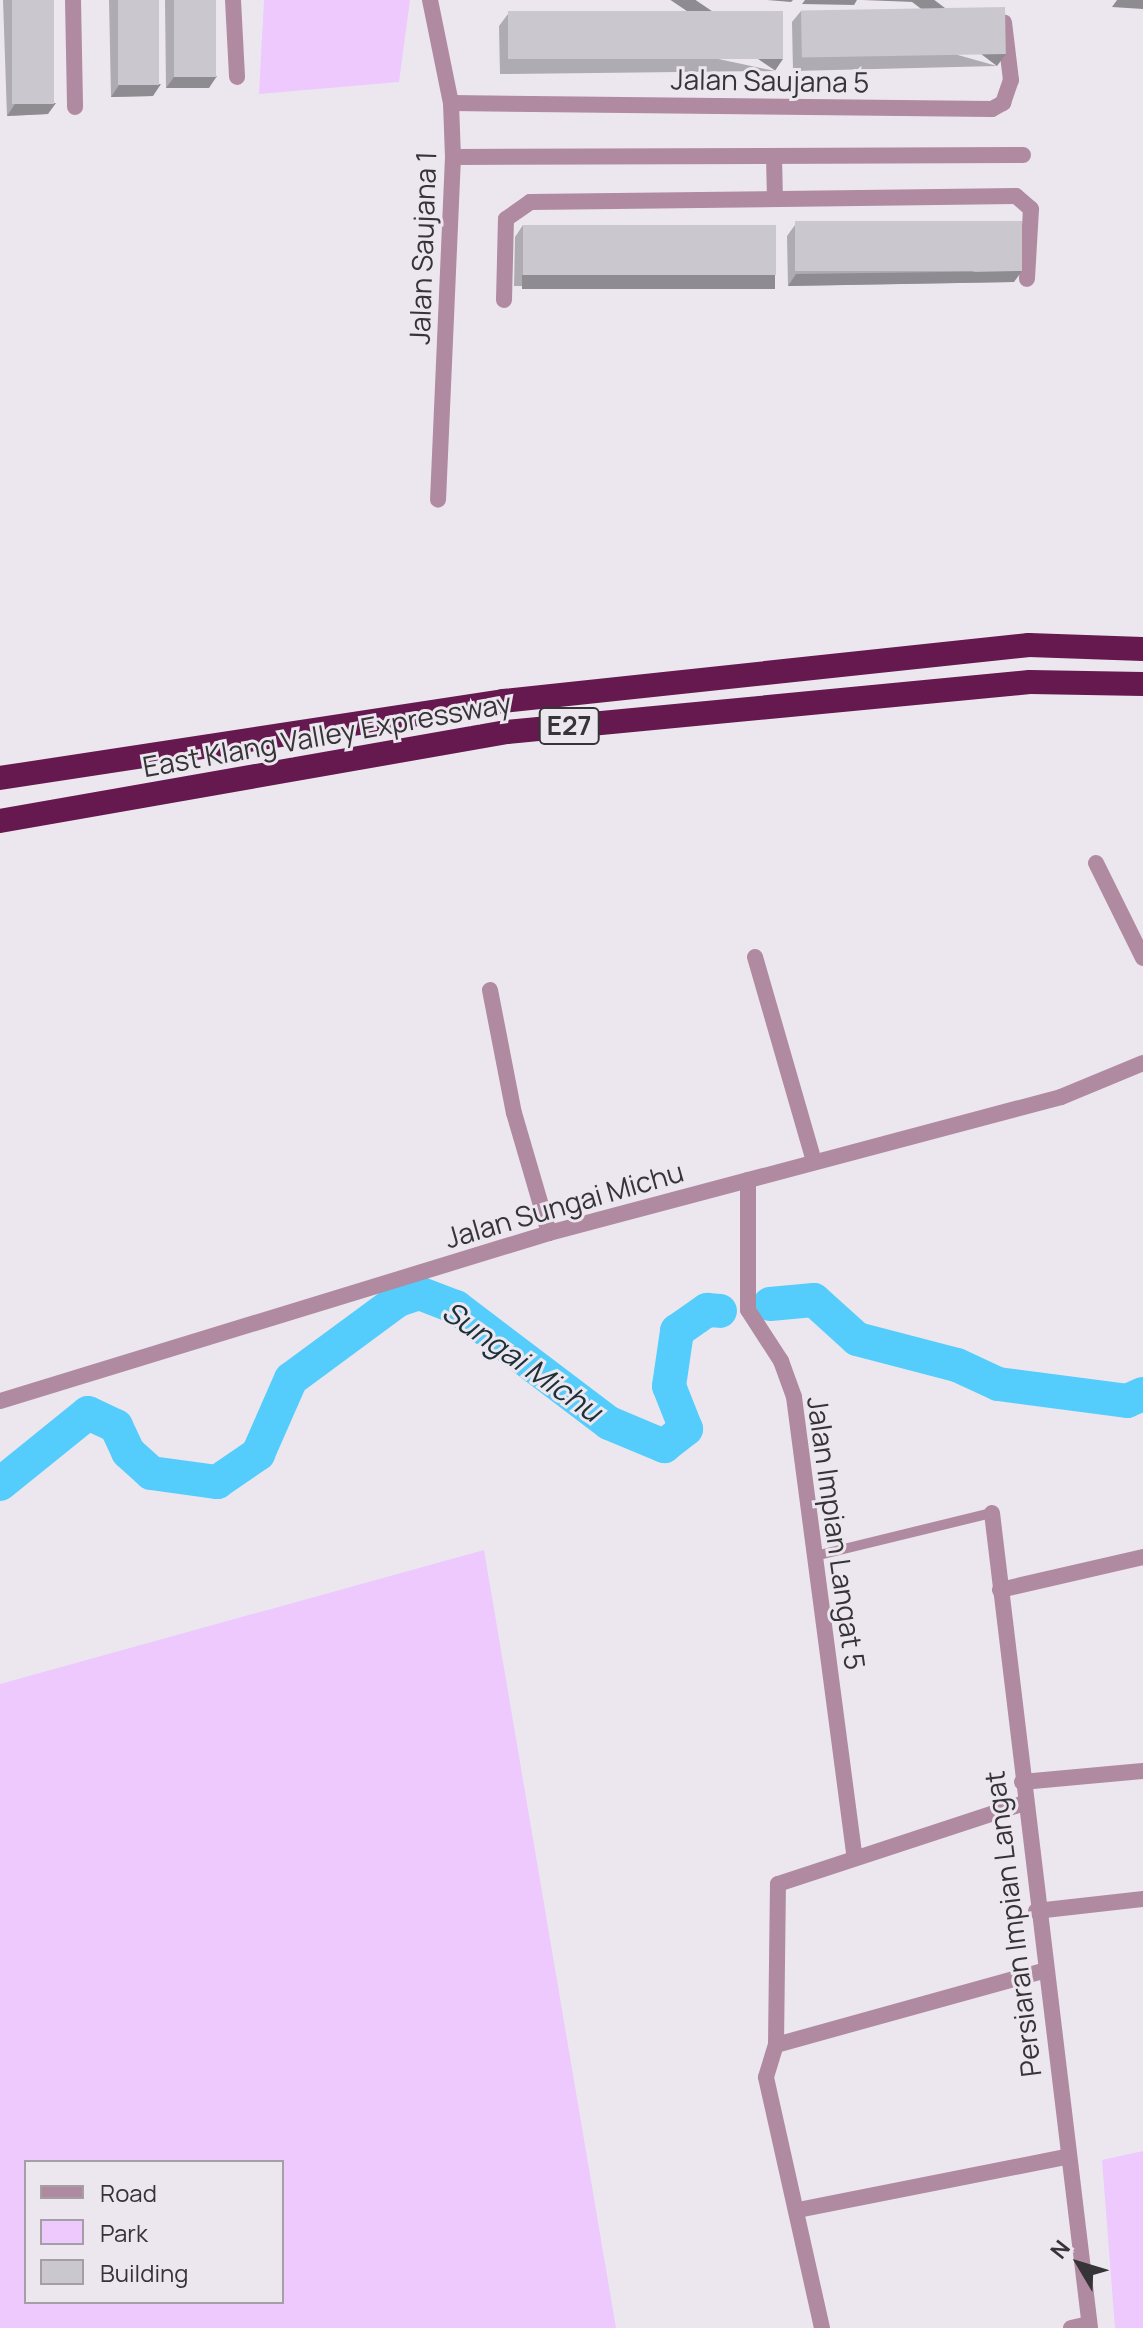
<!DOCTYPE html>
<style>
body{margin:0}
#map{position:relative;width:1143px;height:2328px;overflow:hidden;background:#ece7ef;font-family:Manrope,sans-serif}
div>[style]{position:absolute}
.green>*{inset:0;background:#edc9fe}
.river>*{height:34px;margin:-17px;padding:0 17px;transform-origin:17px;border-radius:17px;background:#54cdfc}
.lane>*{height:10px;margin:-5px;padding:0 5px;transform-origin:5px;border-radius:5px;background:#b08aa1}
.street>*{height:16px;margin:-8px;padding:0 8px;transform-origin:8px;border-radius:8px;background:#b08aa1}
.highway>*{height:24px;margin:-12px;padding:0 12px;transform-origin:12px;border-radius:12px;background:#66194f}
.wall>*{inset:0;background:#afabb2}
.shaded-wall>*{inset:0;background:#8e8b91;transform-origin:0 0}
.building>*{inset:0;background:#cbc7cf;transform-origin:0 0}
span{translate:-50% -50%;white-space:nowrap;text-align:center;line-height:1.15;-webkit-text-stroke:6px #ece7ef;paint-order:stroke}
.shield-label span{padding:2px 6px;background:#ece7ef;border:2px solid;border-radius:6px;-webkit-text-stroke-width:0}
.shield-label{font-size:26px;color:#363437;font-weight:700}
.street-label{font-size:28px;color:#363437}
.water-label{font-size:30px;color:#1c3039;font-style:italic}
.legend{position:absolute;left:24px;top:2160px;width:260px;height:144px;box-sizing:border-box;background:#ece7ef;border:2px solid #a39fa5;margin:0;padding:10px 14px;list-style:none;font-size:24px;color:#363437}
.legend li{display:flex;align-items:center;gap:16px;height:40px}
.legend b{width:40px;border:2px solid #a39fa5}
.north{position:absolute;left:1039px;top:2224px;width:80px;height:80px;-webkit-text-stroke:6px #ece7ef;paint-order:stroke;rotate:308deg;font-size:22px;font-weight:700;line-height:32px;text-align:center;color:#363437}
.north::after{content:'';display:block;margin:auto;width:28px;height:36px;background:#363437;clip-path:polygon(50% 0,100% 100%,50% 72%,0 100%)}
</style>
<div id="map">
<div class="green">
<i style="clip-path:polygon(264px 0,410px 0,399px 82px,259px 94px)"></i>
<i style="clip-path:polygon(evenodd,484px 1550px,616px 2328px,0 2328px,0 1684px,484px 1550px,26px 2162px,282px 2162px,282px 2302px,26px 2302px,26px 2162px)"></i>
<i style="clip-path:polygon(1143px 2151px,1143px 2328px,1115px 2328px,1102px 2160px)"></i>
</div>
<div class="river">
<i style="left:770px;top:1304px;width:44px;rotate:-5.2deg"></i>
<i style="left:814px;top:1300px;width:58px;rotate:42.2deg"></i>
<i style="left:857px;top:1339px;width:103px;rotate:14.6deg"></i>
<i style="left:957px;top:1365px;width:45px;rotate:24.9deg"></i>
<i style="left:998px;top:1384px;width:130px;rotate:7.5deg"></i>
<i style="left:1127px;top:1401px;width:17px;rotate:-24deg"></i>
<i style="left:0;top:1484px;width:113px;rotate:-38.9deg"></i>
<i style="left:88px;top:1413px;width:31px;rotate:25deg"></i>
<i style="left:116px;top:1426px;width:29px;rotate:65deg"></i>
<i style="left:128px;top:1452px;width:31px;rotate:42deg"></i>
<i style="left:151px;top:1473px;width:67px;rotate:7.8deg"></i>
<i style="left:217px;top:1482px;width:50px;rotate:-34.3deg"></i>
<i style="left:258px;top:1454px;width:82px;rotate:-66.3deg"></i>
<i style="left:291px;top:1379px;width:133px;rotate:-36.4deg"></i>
<i style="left:398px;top:1300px;width:22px;rotate:-18deg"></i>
<i style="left:419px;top:1293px;width:40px;rotate:21deg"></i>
<i style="left:456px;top:1307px;width:192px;rotate:37.2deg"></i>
<i style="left:609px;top:1423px;width:60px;rotate:22.7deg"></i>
<i style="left:664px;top:1446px;width:28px;rotate:-38deg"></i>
<i style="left:686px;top:1429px;width:46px;rotate:-111.6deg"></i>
<i style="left:669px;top:1386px;width:56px;rotate:-81.7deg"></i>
<i style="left:677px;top:1331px;width:37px;rotate:-35deg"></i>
<i style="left:707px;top:1310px;width:13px;rotate:4deg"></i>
</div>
<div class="lane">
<i style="left:815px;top:1556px;width:182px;rotate:-13.7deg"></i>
</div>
<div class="street">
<i style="left:73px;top:0;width:107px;rotate:88.9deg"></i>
<i style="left:233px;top:0;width:77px;rotate:87deg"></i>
<i style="left:430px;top:0;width:105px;rotate:78.5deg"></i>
<i style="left:451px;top:103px;width:54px;rotate:87.9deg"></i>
<i style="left:453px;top:157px;width:343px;rotate:92.5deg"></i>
<i style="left:451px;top:103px;width:541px;rotate:0.64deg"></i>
<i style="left:992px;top:109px;width:13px;rotate:-29deg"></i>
<i style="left:1003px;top:103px;width:24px;rotate:-71deg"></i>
<i style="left:1011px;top:80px;width:58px;rotate:-96.9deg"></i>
<i style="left:774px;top:156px;width:43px;rotate:88.7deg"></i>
<i style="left:453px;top:157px;width:570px;rotate:-0.2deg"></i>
<i style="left:504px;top:300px;width:81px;rotate:-88.6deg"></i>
<i style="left:506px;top:219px;width:29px;rotate:-35deg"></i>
<i style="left:530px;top:202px;width:486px;rotate:-0.7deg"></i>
<i style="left:1016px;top:196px;width:20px;rotate:41deg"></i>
<i style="left:1031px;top:209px;width:70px;rotate:93.3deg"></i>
<i style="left:1096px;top:863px;width:106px;rotate:63.7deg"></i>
<i style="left:755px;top:957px;width:213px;rotate:73.9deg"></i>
<i style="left:490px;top:990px;width:125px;rotate:79deg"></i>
<i style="left:514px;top:1113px;width:125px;rotate:73.7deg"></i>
<i style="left:748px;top:1180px;width:130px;rotate:90deg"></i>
<i style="left:748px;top:1310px;width:61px;rotate:57.1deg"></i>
<i style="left:781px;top:1361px;width:38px;rotate:70deg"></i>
<i style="left:794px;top:1397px;width:462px;rotate:82.5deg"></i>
<i style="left:0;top:1401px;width:574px;rotate:-17.01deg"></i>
<i style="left:549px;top:1233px;width:530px;rotate:-14.88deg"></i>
<i style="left:1061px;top:1097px;width:89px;rotate:-22.5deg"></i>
<i style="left:992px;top:1513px;width:821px;rotate:83.14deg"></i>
<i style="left:1000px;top:1590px;width:147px;rotate:-13deg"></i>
<i style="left:1022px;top:1782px;width:121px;rotate:-5.2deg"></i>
<i style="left:1036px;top:1911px;width:108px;rotate:-6.4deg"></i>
<i style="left:776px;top:2045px;width:277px;rotate:-15.5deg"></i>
<i style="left:798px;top:2210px;width:272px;rotate:-11.2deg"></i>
<i style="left:822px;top:2328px;width:257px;rotate:-102.6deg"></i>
<i style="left:766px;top:2077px;width:34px;rotate:-73deg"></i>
<i style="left:776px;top:2045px;width:161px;rotate:-89.3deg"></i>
<i style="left:778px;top:1884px;width:259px;rotate:-18.2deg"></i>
<i style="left:1071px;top:2328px;width:17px;rotate:-13deg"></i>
</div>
<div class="highway">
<i style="left:0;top:778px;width:509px;rotate:-8.7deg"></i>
<i style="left:503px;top:701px;width:529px;rotate:-6.08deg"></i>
<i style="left:1029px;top:645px;width:114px;rotate:2deg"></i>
<i style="left:0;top:821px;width:515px;rotate:-9.96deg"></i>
<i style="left:507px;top:732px;width:525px;rotate:-5.46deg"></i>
<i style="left:1030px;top:682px;width:113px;rotate:1deg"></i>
</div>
<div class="wall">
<i style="clip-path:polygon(3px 0,54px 0,48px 114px,7px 116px)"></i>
<i style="clip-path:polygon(109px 0,159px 0,153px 96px,111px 97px)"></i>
<i style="clip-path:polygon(165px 0,216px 0,209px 88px,166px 88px)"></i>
<i style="clip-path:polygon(801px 11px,997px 66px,793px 71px,792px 22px)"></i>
<i style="clip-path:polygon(508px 14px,775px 71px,500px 74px,499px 26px)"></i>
<i style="clip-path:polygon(523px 225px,775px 275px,767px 287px,514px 286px,515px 237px)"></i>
<i style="clip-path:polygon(795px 225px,1014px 282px,788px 286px,787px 236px)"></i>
</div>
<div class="shaded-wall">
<i style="clip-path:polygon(767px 0,793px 0,791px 2px)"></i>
<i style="clip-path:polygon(805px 0,857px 0,854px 5px,802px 4px)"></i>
<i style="clip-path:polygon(862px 0,916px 0,914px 2px)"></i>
<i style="clip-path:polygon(1117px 0,1143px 0,1143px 9px,1112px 7px)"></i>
<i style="left:1006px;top:54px;width:15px;height:205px;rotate:127deg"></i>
<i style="left:783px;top:59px;width:14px;height:275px;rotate:124deg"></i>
<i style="clip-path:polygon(217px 76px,209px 88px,166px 88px,174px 77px)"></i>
<i style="clip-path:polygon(161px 84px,153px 96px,111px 97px,119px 85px)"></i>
<i style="clip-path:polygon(56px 103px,48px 114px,7px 116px,15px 104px)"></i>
<i style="clip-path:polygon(1022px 271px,1014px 282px,788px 286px,796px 274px)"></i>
<i style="left:522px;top:275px;width:253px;height:14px"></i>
</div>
<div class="building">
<i style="left:12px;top:0;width:42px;height:104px"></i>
<i style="left:118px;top:0;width:41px;height:85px"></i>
<i style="left:174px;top:0;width:42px;height:77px"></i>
<i style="left:1005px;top:7px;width:47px;height:204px;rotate:89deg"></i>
<i style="left:783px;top:11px;width:48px;height:275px;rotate:90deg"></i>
<i style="left:1022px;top:221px;width:50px;height:227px;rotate:90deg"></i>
<i style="left:523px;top:225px;width:253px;height:50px"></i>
</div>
<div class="shield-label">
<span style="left:569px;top:726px">E27</span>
</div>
<div class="street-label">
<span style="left:770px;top:80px;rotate:1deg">Jalan Saujana 5</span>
<span style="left:422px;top:248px;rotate:-88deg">Jalan Saujana 1</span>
<span style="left:327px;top:734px;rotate:-10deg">East Klang Valley Expressway</span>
<span style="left:564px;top:1204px;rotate:-16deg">Jalan Sungai Michu</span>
<span style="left:837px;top:1533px;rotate:82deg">Jalan Impian Langat 5</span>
<span style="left:1012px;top:1924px;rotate:-97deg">Persiaran Impian Langat</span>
</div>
<div class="water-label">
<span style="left:522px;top:1361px;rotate:35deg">Sungai Michu</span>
</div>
<ul class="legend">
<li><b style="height:10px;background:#b08aa1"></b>Road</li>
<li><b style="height:22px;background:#edc9fe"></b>Park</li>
<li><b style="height:22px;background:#cbc7cf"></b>Building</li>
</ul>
<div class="north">N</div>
</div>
